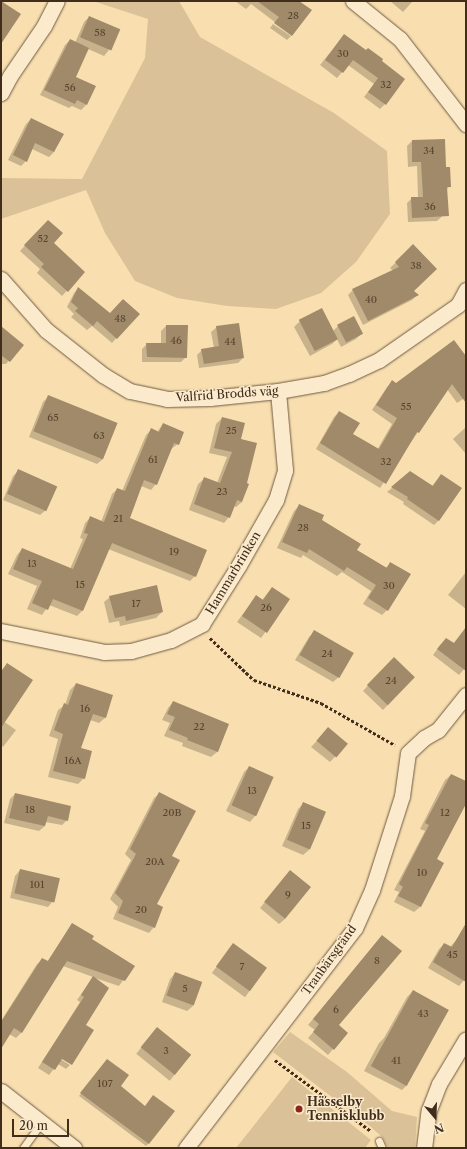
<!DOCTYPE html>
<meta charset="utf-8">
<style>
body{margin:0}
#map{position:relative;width:467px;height:1149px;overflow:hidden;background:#f9dfb0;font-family:"Libre Caslon Text",serif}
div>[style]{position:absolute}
.green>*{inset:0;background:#dac197}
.shadow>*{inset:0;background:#0003;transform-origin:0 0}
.building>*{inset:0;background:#a08a69;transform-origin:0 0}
.path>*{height:2.5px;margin-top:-1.25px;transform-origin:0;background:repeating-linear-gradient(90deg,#402d1c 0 3px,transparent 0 5px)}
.roads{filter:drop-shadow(0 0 1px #6e5a41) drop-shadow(0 0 1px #6e5a41)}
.lane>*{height:7px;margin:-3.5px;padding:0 3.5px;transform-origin:3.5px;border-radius:3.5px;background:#fbeacc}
.street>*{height:15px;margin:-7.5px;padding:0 7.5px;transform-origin:7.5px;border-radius:7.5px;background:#fbeacc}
.dots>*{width:11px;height:11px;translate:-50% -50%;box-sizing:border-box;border:2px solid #fbeacc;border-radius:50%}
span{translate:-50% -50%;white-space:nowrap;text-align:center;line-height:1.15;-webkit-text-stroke:3px #fbeacc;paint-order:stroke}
.number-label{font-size:10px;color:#58442f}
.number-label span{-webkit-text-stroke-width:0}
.street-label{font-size:12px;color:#402d1c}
.poi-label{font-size:12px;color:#402d1c;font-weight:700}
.left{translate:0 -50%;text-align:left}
.frame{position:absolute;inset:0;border:2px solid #402d1c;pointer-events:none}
.north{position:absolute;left:415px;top:1097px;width:40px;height:40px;-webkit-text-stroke:3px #fbeacc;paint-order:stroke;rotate:161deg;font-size:11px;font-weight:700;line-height:16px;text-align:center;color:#402d1c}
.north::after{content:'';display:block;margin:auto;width:14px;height:18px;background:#402d1c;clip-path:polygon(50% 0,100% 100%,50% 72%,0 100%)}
.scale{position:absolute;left:12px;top:1119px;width:57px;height:18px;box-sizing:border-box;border:2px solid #402d1c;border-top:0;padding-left:5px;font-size:12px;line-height:14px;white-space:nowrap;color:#402d1c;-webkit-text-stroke:3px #fbeacc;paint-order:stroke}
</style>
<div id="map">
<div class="green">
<i style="clip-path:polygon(93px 1px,179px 1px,200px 37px,334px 113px,387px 151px,390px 214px,356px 262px,321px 293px,276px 309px,227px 306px,177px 298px,135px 281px,105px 233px,86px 190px,1px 219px,1px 178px,82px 179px,145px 58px,148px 19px)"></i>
<i style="clip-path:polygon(290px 1032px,347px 1072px,392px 1111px,417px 1117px,415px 1148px,388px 1148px,383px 1138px,371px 1127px,273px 1052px)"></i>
<i style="clip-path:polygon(292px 1077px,371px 1140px,365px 1148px,236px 1148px)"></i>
</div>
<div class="shadow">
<i style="clip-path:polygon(235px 1px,299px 1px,292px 35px,251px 4px,246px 9px)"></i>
<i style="clip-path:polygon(390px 1px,413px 1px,403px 12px)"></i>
<i style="clip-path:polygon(89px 17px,109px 50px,104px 56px,88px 49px,75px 78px,94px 87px,86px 105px,81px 110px,72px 106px,69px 108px,40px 95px,65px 45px,70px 40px,75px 43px,84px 22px)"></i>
<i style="clip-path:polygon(273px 24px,291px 36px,287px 40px,270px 28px)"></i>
<i style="clip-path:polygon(344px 35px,366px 51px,382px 59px,385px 104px,380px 109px,364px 97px,374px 84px,348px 65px,337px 78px,320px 65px)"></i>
<i style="clip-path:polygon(31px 119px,62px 134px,54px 152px,49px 157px,32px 149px,26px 161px,21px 166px,8px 160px,26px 124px)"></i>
<i style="clip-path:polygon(412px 141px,445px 168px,450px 186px,446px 190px,447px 212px,437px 221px,408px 222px,407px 203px,412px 198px,418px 198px,417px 166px,408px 167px,407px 146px)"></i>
<i style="clip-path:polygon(43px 226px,53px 243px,84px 272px,62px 296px,37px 273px,40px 269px,20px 251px)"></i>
<i style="clip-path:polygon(413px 246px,413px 291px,417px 295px,412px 300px,363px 325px,348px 295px,353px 290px,393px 271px,390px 268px)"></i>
<i style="clip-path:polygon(78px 289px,110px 314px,138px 314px,112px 343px,92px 326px,87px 330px,71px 317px,74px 314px,67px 307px,74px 293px)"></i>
<i style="clip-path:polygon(300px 321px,333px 331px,338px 326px,362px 333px,356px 339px,341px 347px,337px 339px,332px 344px,310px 356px,294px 327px)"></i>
<i style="clip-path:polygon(166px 326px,186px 357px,181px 362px,142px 362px,142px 349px,147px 344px,161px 344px,161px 331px)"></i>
<i style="clip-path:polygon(1px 327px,11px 358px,6px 364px,1px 364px)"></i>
<i style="clip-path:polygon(217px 327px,243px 358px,238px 363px,199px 368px,197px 355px,202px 350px,214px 348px,211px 332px)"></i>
<i style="clip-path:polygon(466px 358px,466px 397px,457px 403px,447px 389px,380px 488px,316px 449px,334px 417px,339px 412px,351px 435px,377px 450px,392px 424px,372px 410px,387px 387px,393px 382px,396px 384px)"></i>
<i style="clip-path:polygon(49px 396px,116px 424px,103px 459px,97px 464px,29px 437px,43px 402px)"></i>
<i style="clip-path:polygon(222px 418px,240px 439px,242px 502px,236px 507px,234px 506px,229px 517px,224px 523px,189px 510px,198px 484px,204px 479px,217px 483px,227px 457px,209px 453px,216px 424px)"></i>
<i style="clip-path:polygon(163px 424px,178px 444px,171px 449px,156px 484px,151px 490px,141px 486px,129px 519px,195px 576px,190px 581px,108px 549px,82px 611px,77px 616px,49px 605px,42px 615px,27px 609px,37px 586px,8px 574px,17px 555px,22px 549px,70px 569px,83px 539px,80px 538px,85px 523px,90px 518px,101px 522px,112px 494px,117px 489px,122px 491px,146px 435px,152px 429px,157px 432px)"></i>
<i style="clip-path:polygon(466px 427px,466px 454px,453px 439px)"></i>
<i style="clip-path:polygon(19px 470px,46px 510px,40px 515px,3px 500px,13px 476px)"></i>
<i style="clip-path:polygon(410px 473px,432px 486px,441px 475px,439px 520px,434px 525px,403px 504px,404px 502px,387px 492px)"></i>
<i style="clip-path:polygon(300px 505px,356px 550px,385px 568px,391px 563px,387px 610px,382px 615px,363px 604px,371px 591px,342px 572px,337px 576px,303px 555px,301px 558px,277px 548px,294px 511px)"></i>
<i style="clip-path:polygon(466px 572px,466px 609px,448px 595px)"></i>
<i style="clip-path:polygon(272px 588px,289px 600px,261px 638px,237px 622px,256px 596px,262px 600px)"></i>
<i style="clip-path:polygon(110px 597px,162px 612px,156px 618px,120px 626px,119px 621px,109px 623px,104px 602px)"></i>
<i style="clip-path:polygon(465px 630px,466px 667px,459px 675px,433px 655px,441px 644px,453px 644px)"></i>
<i style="clip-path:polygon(314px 632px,339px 677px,333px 682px,295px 660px,309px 637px)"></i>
<i style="clip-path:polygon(7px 664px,3px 721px,16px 730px,3px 747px,1px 745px,1px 671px)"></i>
<i style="clip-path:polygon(388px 664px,414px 677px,383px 710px,363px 691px)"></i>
<i style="clip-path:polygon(76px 684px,105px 718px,99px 723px,90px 720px,79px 749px,84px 778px,78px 784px,48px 777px,58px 739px,49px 736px,58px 710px,65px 705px,70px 690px)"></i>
<i style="clip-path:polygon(173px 702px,228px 725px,217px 752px,211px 757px,182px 746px,183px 743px,164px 736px,170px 723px,162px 720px,168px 708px)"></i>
<i style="clip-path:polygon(328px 729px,347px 744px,330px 762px,311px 747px)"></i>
<i style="clip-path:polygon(249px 767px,255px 816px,250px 822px,226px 811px,244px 772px)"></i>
<i style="clip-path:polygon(451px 775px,466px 783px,466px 802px,436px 860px,443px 863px,420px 907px,414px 912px,394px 902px,399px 892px,394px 890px,425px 831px,420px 829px,445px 780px)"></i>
<i style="clip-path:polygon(160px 793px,170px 856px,155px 905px,154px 927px,149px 933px,113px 919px,118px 907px,110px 899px,131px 860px,125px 854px,154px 798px)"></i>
<i style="clip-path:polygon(15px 794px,67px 820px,62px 825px,45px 822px,45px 826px,39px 831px,4px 823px,10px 799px)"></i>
<i style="clip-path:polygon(303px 804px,309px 850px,303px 855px,282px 846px,298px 809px)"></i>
<i style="clip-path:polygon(20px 870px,53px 901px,48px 907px,10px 898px,15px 876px)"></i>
<i style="clip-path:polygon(285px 877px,285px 919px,279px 924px,260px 908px)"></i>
<i style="clip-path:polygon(72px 924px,91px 940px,133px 966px,119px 986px,95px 978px,57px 1057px,70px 1065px,66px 1069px,58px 1064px,49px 1075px,38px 1068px,80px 1002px,77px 1000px,93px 977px,63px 966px,21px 1033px,16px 1038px,9px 1034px,1px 1042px,1px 1021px,37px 964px,43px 959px,47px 962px)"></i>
<i style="clip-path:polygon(382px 936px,338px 1025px,333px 1049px,328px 1055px,308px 1038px,315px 1030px,308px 1025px)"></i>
<i style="clip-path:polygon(459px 937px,466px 941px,466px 978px,459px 986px,428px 968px,439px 949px,444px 944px,450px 947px)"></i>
<i style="left:233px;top:944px;width:41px;height:36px;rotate:36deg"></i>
<i style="clip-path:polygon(175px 973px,193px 1006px,187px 1011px,162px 1002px,170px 979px)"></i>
<i style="clip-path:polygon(413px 991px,448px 1010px,407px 1085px,402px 1090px,364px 1071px,379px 1043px,384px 1038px,407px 997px)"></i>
<i style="left:157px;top:1028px;width:43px;height:33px;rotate:39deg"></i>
<i style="clip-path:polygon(105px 1063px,149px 1143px,146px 1146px,79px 1096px)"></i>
</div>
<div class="building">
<i style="clip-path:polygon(1px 1px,21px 14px,1px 44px)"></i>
<i style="clip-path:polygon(257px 1px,299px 1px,312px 10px,292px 36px,274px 23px,279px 17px)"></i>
<i style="left:89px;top:16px;width:34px;height:23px;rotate:23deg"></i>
<i style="clip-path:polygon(344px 34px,366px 50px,368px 48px,383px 59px,382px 61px,405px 79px,386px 105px,368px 92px,378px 78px,353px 60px,343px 73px,325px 60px)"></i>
<i style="clip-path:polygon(70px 39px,89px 48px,76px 77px,96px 86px,87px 105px,77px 100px,75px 104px,44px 90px)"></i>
<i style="clip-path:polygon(31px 118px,64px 134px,54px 152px,35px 143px,27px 162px,13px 155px)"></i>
<i style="clip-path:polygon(445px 139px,446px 167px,450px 167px,451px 187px,447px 187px,449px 216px,412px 218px,411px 197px,423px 197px,421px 162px,412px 162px,412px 140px)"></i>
<i style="clip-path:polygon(48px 220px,63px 233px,54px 243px,85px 272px,68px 292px,41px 267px,44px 264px,24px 245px)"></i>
<i style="clip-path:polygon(413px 244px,437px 269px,414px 291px,419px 295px,368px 321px,352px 289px,399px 267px,395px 262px)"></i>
<i style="clip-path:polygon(78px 287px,110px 313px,123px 299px,140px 314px,117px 339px,97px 321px,93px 326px,75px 311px,78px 308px,71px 302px)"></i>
<i style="left:322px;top:308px;width:35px;height:26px;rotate:63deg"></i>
<i style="left:354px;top:316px;width:20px;height:19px;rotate:63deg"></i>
<i style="clip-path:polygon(239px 323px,244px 358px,204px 364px,201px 349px,219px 346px,216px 326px)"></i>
<i style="clip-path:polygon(166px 325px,188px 325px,187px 358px,147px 357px,146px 343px,166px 343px)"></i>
<i style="clip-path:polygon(1px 326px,24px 345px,10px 362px,1px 355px)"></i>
<i style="clip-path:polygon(454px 340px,466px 356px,466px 403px,452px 384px,419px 433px,417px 432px,386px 484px,320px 443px,339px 411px,360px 423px,353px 434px,379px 449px,397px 418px,376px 405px,392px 380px,396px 383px)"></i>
<i style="left:48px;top:395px;width:75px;height:39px;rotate:22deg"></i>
<i style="clip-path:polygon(222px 417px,245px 423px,241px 439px,257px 443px,247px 483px,249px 484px,242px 502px,237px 500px,230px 518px,194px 504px,204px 477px,220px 483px,232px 452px,214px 448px)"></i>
<i style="clip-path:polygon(163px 423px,184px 432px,179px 445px,174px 443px,157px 485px,144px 480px,130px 518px,207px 550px,196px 577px,112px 543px,83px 611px,53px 599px,48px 610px,32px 603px,42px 581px,13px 569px,22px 548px,73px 569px,88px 534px,84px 533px,90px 516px,104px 522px,117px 488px,125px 491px,151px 428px,159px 432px)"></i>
<i style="left:18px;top:469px;width:43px;height:27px;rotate:24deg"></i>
<i style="clip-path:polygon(410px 471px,433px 486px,441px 474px,462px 488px,439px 521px,407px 499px,408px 497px,391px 487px)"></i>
<i style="clip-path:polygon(299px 504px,324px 515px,322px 520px,361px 544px,357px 550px,387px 568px,390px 562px,411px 574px,388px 611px,368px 598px,376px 585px,347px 567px,344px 571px,309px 549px,307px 553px,282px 542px)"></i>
<i style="clip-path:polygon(157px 585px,163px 612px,126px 621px,125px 616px,115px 618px,109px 596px)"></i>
<i style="clip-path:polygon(272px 587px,290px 599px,267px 633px,242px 616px,256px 595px,263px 600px)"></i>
<i style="clip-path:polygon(466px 627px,466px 671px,437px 649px,446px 638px,454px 643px)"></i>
<i style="left:314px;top:630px;width:46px;height:29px;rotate:30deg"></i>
<i style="left:394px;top:657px;width:29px;height:39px;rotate:44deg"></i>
<i style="clip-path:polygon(7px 663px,33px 680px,1px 728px,1px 672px)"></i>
<i style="clip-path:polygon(76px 683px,113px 695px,106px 718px,93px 714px,81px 748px,92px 751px,85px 779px,53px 771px,63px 734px,54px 730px,64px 703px,68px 705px)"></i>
<i style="clip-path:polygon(173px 701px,229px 724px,218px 752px,187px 740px,188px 738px,169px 730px,175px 717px,167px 714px)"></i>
<i style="left:328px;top:727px;width:26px;height:18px;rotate:40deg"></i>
<i style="left:249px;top:766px;width:27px;height:43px;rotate:24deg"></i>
<i style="clip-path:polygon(451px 774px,466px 781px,466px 804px,437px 859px,444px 863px,421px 907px,398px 896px,403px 887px,399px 884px,429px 825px,425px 823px)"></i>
<i style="clip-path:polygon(159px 792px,196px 811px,172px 856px,180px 860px,157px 904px,163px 907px,155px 928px,118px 913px,123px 901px,115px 893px,136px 854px,130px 849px)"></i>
<i style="clip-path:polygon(15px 793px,71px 806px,68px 821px,48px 816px,45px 826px,9px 818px)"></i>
<i style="left:303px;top:802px;width:25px;height:41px;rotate:23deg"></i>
<i style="left:20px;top:869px;width:41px;height:25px;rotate:13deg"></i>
<i style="left:290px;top:870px;width:27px;height:41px;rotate:39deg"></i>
<i style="clip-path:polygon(72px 923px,94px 936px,92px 939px,135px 966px,125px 981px,67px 961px,22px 1033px,14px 1028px,1px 1049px,1px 1022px,42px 958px,48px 961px)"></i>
<i style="clip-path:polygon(466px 923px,466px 982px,433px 962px,444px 943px,452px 947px)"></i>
<i style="clip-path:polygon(382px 935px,402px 951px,339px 1025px,348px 1033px,334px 1050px,313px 1032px,319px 1024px,313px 1019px)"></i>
<i style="left:233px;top:943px;width:42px;height:29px;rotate:36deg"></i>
<i style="left:175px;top:972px;width:29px;height:25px;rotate:20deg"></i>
<i style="clip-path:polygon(93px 976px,109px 988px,86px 1025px,94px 1030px,72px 1065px,62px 1059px,55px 1070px,42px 1062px,84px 997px,81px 995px)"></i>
<i style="left:413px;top:990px;width:41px;height:87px;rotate:29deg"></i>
<i style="left:157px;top:1027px;width:44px;height:26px;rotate:39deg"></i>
<i style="clip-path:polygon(107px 1059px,129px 1075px,121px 1086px,145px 1106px,153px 1095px,175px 1111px,149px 1144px,80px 1093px)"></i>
</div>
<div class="path">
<i style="left:210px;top:638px;width:61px;rotate:43.7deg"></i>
<i style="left:254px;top:680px;width:71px;rotate:18.9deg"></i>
<i style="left:321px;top:703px;width:85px;rotate:29.6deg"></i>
<i style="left:275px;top:1060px;width:119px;rotate:36.5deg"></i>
</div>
<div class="roads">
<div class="lane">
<i style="left:379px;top:1141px;width:8px;rotate:67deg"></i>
<i style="left:23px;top:1148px;width:31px;rotate:-54deg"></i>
</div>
<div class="street">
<i style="left:353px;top:1px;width:60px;rotate:39deg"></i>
<i style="left:400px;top:39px;width:108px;rotate:52.2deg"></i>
<i style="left:1px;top:93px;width:19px;rotate:-62deg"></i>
<i style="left:10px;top:76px;width:60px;rotate:-55.8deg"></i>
<i style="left:44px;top:26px;width:28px;rotate:-63deg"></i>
<i style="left:1px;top:279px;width:68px;rotate:48.6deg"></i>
<i style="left:46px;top:330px;width:73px;rotate:38.3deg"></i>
<i style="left:103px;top:375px;width:31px;rotate:31deg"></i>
<i style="left:130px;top:391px;width:38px;rotate:12deg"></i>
<i style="left:167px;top:399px;width:43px;rotate:-1.3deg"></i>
<i style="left:210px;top:398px;width:68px;rotate:-5.9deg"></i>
<i style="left:278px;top:391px;width:47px;rotate:-9.9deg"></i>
<i style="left:324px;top:383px;width:27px;rotate:-20deg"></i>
<i style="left:349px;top:374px;width:33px;rotate:-25deg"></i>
<i style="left:379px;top:360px;width:96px;rotate:-34.8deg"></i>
<i style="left:458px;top:305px;width:17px;rotate:-62deg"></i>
<i style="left:1px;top:631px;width:105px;rotate:11.5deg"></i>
<i style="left:104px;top:652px;width:27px;rotate:-2deg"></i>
<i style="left:131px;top:651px;width:41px;rotate:-15.4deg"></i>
<i style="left:171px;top:640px;width:35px;rotate:-27deg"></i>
<i style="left:202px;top:624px;width:70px;rotate:-57.9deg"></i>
<i style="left:239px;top:565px;width:75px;rotate:-60.4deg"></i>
<i style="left:276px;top:500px;width:31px;rotate:-73deg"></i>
<i style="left:285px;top:470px;width:79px;rotate:-95.1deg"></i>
<i style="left:1px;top:1091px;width:93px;rotate:38deg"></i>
<i style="left:186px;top:1148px;width:277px;rotate:-52.5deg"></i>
<i style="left:355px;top:928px;width:42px;rotate:-65.9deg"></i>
<i style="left:372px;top:890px;width:99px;rotate:-72.3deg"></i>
<i style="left:402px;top:796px;width:43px;rotate:-82.1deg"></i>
<i style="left:408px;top:753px;width:22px;rotate:-43deg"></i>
<i style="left:424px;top:738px;width:16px;rotate:-30deg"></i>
<i style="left:438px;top:730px;width:45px;rotate:-51.3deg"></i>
<i style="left:424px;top:1148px;width:38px;rotate:-83deg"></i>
<i style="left:429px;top:1110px;width:28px;rotate:-69deg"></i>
<i style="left:439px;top:1084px;width:52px;rotate:-59deg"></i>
</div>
</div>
<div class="dots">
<i style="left:299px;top:1109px;background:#8f2418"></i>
</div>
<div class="number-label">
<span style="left:293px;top:16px">28</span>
<span style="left:100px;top:33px">58</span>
<span style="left:343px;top:54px">30</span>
<span style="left:386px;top:85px">32</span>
<span style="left:70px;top:88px">56</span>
<span style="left:429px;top:151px">34</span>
<span style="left:430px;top:207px">36</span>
<span style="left:43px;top:239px">52</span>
<span style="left:416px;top:266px">38</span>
<span style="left:371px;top:300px">40</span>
<span style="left:120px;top:319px">48</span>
<span style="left:176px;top:341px">46</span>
<span style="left:230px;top:342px">44</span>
<span style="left:406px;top:407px">55</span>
<span style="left:53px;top:418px">65</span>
<span style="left:231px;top:431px">25</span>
<span style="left:99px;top:436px">63</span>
<span style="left:153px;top:460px">61</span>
<span style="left:386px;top:462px">32</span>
<span style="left:222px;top:492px">23</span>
<span style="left:118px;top:519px">21</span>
<span style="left:303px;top:528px">28</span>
<span style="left:174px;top:552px">19</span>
<span style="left:32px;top:564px">13</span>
<span style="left:80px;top:585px">15</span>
<span style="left:389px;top:586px">30</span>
<span style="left:136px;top:604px">17</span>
<span style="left:266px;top:608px">26</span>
<span style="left:327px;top:654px">24</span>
<span style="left:391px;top:681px">24</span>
<span style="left:85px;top:709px">16</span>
<span style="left:199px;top:727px">22</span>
<span style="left:73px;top:761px">16A</span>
<span style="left:252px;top:791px">13</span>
<span style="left:30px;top:810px">18</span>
<span style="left:172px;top:813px">20B</span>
<span style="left:445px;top:813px">12</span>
<span style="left:306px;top:826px">15</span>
<span style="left:155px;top:862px">20A</span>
<span style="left:422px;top:873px">10</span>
<span style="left:37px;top:885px">101</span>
<span style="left:288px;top:895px">9</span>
<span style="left:141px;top:910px">20</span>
<span style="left:452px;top:955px">45</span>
<span style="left:377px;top:961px">8</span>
<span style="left:242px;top:967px">7</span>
<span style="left:185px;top:989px">5</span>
<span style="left:336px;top:1010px">6</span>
<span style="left:423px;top:1014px">43</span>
<span style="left:166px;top:1051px">3</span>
<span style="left:396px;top:1061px">41</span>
<span style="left:105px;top:1084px">107</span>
</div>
<div class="street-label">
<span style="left:227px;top:394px;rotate:-4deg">Valfrid Brodds väg</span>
<span style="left:233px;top:573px;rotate:-59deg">Hammarbrinken</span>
<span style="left:329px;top:960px;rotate:-54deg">Tranbärsgränd</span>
</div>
<div class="poi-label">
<span class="left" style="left:307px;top:1109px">Hässelby<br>Tennisklubb</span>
</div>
<div class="frame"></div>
<div class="north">N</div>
<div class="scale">20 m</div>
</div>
